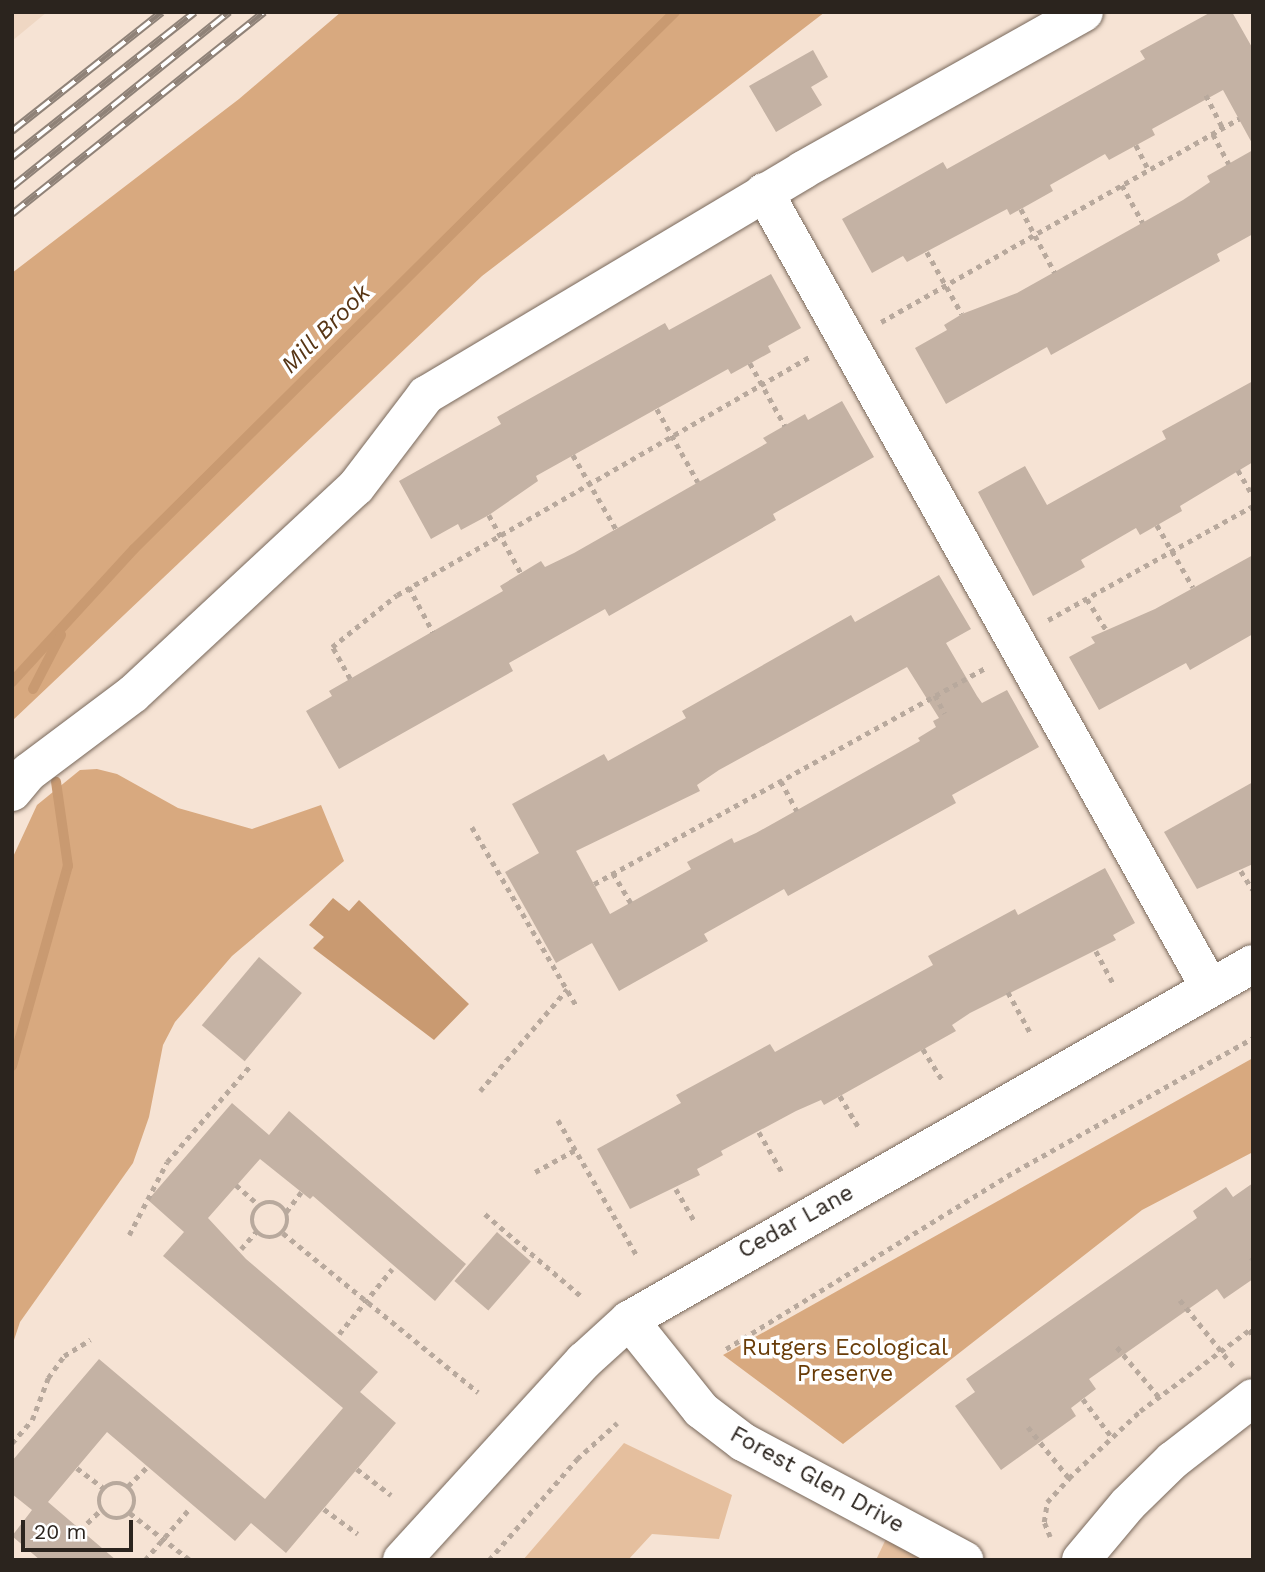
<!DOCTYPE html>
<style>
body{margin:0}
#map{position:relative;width:1265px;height:1572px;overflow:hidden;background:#f6e3d4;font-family:"Work Sans",sans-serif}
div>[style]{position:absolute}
.built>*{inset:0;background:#efd7c3}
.green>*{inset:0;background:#e5bf9e}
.forest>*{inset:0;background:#d8a97f}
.water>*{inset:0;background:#c99a71}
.stream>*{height:10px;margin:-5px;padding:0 5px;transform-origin:5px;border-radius:5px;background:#c99a71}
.building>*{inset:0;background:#c4b2a4;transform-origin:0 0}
.path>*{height:4.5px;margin-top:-2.25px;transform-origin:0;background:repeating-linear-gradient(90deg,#b8a99d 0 5px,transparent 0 10px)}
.path>.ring{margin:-2.25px;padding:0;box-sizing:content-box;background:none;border:4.5px solid #b8a99d;border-radius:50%}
.roads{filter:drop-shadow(0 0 2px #78685b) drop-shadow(0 0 2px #78685b)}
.minor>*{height:38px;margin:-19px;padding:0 19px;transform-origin:19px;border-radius:19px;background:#fff}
.rail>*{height:8px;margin-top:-4px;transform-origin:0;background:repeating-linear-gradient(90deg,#fff 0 16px,#8f8278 0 32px);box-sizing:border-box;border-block:2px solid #8f8278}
span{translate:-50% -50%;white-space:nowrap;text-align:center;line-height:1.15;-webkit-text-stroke:7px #fff;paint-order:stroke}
.street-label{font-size:23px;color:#2b241e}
.park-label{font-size:23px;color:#683b07}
.water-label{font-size:24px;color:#563515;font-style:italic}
.frame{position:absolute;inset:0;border:14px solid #2b241e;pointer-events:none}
.scale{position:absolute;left:21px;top:1520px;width:112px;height:32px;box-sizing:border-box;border:4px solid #2b241e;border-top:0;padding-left:9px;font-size:21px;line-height:24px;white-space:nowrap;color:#2b241e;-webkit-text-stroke:5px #fff;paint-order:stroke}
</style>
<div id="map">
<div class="built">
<i style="clip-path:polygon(12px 12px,47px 12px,12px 41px)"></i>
</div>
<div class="green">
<i style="clip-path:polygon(624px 1443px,732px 1495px,719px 1539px,652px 1534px,628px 1560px,523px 1560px)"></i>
<i style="clip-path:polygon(893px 1524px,964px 1560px,876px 1560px)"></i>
</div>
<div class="forest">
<i style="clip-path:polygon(341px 12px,825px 12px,482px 276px,12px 721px,12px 273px,239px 99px)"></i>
<i style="clip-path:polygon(97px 769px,117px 774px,178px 808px,252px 829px,321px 805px,344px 861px,232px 956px,175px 1022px,163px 1045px,149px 1117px,133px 1163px,20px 1322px,12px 1346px,12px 859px,37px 805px,80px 770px)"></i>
<i style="clip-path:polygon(1253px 1058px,1253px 1152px,1142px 1210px,843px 1444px,723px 1355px)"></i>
</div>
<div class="water">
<i style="clip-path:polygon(333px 898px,349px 911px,359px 900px,469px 1004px,434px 1040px,313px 948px,324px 937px,309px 925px)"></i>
</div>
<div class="stream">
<i style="left:12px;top:682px;width:180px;rotate:-47.5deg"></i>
<i style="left:134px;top:549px;width:762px;rotate:-44.79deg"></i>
<i style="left:33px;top:689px;width:61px;rotate:-62.6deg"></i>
<i style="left:12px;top:1066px;width:208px;rotate:-74.4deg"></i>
<i style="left:68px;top:866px;width:85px;rotate:-98.1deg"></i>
</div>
<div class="building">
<i style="clip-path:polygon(1211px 12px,1232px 12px,1253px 49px,1253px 145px,1223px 90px,1152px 129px,1155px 135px,1109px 160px,1105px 154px,1050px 185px,1053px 191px,1010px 215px,1007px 209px,907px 262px,903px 256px,872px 273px,842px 219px,943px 162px,947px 169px,1145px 59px,1140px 51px)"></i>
<i style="clip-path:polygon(813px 50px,828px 77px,811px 87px,822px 105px,776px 132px,749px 86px)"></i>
<i style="clip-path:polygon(1253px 150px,1253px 234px,1217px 254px,1220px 261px,1051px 355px,1047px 347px,946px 404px,915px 348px,947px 330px,944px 325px,962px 314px,1017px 293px,1183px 200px,1210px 182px,1207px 176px)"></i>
<i style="clip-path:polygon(771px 274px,801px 328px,768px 346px,771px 352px,731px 374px,728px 369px,536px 476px,538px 481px,489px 515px,461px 530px,458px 524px,431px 539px,399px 481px,501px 424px,497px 417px,665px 323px,669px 330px)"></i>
<i style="clip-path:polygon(1253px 381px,1253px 462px,1180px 506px,1182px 511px,1140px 535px,1136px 528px,1081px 560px,1085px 567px,1033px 596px,978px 492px,1025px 466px,1047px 505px,1166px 439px,1162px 431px)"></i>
<i style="clip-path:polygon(842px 401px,874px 457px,773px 514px,776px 520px,609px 616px,605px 609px,509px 663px,513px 671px,339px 769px,306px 711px,332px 696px,329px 691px,503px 591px,500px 586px,541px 561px,545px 567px,574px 553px,767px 443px,763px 438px,805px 414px,808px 420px)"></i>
<i style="clip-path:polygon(1253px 555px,1253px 634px,1190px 670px,1186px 663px,1099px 710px,1069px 657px,1095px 643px,1091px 637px,1155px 609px)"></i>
<i style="clip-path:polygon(evenodd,939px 575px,971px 629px,946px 643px,977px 696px,982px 703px,1007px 690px,1039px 747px,952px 795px,956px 803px,788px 896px,784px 889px,704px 934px,708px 941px,619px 991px,592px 943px,556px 963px,505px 872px,539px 853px,512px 804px,604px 754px,608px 761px,686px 718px,682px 711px,851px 615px,855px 622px,939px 575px,907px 667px,939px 718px,933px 721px,936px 727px,918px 738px,920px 741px,756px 833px,734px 843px,732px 838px,687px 862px,691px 869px,610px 914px,576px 851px,700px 791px,697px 785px,719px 770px,907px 667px)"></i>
<i style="clip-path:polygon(1253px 782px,1253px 864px,1197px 889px,1164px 832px)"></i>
<i style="clip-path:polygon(1105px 868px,1135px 923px,1113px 935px,1116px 940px,970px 1013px,952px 1025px,956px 1031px,824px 1105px,821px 1100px,796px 1111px,721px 1151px,723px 1155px,697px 1169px,700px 1175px,630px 1209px,597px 1149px,681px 1103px,676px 1095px,770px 1044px,775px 1052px,933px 965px,928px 956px,1015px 909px,1018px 915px)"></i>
<i style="left:259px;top:957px;width:56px;height:89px;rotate:40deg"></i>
<i style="clip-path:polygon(232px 1103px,269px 1135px,289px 1111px,466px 1264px,435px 1301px,313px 1196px,310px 1199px,260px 1159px,208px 1218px,246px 1259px,378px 1372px,360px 1392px,396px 1423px,286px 1553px,251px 1523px,235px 1541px,107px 1432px,48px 1502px,116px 1560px,40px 1560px,12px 1536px,32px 1510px,12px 1494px,12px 1461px,99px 1359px,265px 1499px,343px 1408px,163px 1256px,184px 1232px,148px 1200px)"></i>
<i style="clip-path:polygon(1253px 1183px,1253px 1279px,1224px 1299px,1217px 1289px,1089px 1379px,1096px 1389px,1071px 1408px,1076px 1416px,1001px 1470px,955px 1406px,975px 1392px,966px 1379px,1197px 1218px,1193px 1211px,1226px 1187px,1233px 1197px)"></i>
<i style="left:497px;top:1232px;width:45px;height:65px;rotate:41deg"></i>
</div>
<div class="path">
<i style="left:1206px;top:95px;width:37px;rotate:63deg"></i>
<i style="left:1213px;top:134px;width:34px;rotate:62deg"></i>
<i style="left:1136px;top:145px;width:28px;rotate:63deg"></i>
<i style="left:1122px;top:185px;width:43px;rotate:61.1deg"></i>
<i style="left:1021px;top:209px;width:72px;rotate:62deg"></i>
<i style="left:927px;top:252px;width:71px;rotate:60.6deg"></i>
<i style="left:881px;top:322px;width:412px;rotate:-29.6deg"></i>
<i style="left:750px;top:363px;width:72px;rotate:60.9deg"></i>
<i style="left:657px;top:409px;width:84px;rotate:60.7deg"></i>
<i style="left:573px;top:455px;width:86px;rotate:59.8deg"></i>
<i style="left:1238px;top:470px;width:30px;rotate:60deg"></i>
<i style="left:489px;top:515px;width:66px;rotate:61.1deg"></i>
<i style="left:1157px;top:525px;width:72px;rotate:59.9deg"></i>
<i style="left:409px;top:587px;width:51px;rotate:61.9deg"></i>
<i style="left:1087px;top:599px;width:36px;rotate:58deg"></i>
<i style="left:1048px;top:620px;width:235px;rotate:-29.1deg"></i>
<i style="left:350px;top:679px;width:37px;rotate:-119deg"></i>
<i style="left:332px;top:647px;width:83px;rotate:-38.7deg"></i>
<i style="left:397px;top:595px;width:478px;rotate:-30deg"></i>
<i style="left:935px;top:695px;width:21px;rotate:62deg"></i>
<i style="left:781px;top:781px;width:34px;rotate:62deg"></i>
<i style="left:472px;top:827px;width:208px;rotate:59.7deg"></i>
<i style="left:1241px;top:871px;width:22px;rotate:58deg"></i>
<i style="left:613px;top:873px;width:35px;rotate:59deg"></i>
<i style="left:594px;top:884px;width:449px;rotate:-28.9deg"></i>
<i style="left:1096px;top:951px;width:38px;rotate:62deg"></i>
<i style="left:1008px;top:992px;width:46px;rotate:61.2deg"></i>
<i style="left:923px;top:1049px;width:38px;rotate:58deg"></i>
<i style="left:480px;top:1091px;width:134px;rotate:-49.5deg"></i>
<i style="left:840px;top:1096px;width:37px;rotate:59deg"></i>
<i style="left:558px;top:1120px;width:157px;rotate:59.8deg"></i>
<i style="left:759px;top:1132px;width:46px;rotate:60.1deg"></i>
<i style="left:535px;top:1172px;width:46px;rotate:-28.8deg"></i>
<i style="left:236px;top:1185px;width:32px;rotate:41deg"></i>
<i style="left:676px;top:1189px;width:38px;rotate:60deg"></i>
<i class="ring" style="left:252px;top:1202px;width:31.5px;height:31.5px"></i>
<i style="left:286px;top:1212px;width:25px;rotate:-53deg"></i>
<i style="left:485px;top:1214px;width:126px;rotate:40.5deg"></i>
<i style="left:283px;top:1233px;width:252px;rotate:39.2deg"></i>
<i style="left:129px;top:1235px;width:82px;rotate:-62.5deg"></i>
<i style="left:167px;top:1162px;width:127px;rotate:-49.2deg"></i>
<i style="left:241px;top:1249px;width:23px;rotate:-49deg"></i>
<i style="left:1251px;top:1257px;width:3px;rotate:45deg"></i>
<i style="left:1180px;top:1300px;width:86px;rotate:51.1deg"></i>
<i style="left:1249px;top:1330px;width:6px;rotate:51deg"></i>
<i style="left:339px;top:1334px;width:84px;rotate:-50.8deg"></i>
<i style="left:1117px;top:1347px;width:65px;rotate:50deg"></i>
<i style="left:726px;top:1349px;width:330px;rotate:-31.6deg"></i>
<i style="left:1007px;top:1176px;width:282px;rotate:-29.3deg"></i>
<i style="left:1083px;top:1399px;width:46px;rotate:52.9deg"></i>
<i style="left:1028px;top:1427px;width:65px;rotate:51.2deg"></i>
<i style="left:12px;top:1443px;width:30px;rotate:-49deg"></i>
<i style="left:32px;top:1420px;width:45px;rotate:-69.1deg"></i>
<i style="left:48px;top:1378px;width:27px;rotate:-54deg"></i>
<i style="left:64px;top:1356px;width:31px;rotate:-32deg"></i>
<i style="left:77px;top:1468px;width:35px;rotate:37deg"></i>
<i style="left:357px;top:1469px;width:43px;rotate:37.4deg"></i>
<i class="ring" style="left:99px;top:1483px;width:31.5px;height:31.5px"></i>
<i style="left:128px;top:1486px;width:28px;rotate:-45deg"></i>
<i style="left:324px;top:1509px;width:42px;rotate:36.3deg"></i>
<i style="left:130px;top:1513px;width:76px;rotate:38.1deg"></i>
<i style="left:80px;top:1530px;width:30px;rotate:-44deg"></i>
<i style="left:1050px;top:1537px;width:16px;rotate:-112deg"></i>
<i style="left:1044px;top:1522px;width:20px;rotate:-81deg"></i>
<i style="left:1047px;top:1502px;width:33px;rotate:-47deg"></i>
<i style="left:1069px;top:1478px;width:98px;rotate:-43.3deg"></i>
<i style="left:1140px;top:1411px;width:141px;rotate:-36.6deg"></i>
<i style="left:145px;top:1560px;width:69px;rotate:-49.1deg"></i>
<i style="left:489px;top:1560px;width:134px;rotate:-48.9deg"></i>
<i style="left:577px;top:1459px;width:54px;rotate:-42deg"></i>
</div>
<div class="roads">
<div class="minor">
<i style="left:764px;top:192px;width:912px;rotate:60.74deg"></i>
<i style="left:12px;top:792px;width:26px;rotate:-50deg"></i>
<i style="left:29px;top:772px;width:130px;rotate:-36.9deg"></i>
<i style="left:133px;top:694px;width:304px;rotate:-42.9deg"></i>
<i style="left:356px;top:487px;width:116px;rotate:-52.7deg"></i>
<i style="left:426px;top:395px;width:439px;rotate:-30.8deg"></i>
<i style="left:803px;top:170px;width:322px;rotate:-29.3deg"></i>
<i style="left:629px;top:1320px;width:115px;rotate:51.3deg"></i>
<i style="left:701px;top:1410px;width:53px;rotate:37.3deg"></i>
<i style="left:743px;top:1442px;width:251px;rotate:28.1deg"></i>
<i style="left:402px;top:1560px;width:270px;rotate:-47.6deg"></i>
<i style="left:584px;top:1361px;width:61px;rotate:-42.3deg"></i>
<i style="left:629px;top:1320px;width:718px;rotate:-29.71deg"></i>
<i style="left:1081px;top:1560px;width:73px;rotate:-50deg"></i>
<i style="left:1128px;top:1504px;width:63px;rotate:-44.4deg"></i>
<i style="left:1173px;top:1460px;width:101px;rotate:-37.8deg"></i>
</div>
</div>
<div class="rail">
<i style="left:12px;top:131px;width:191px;rotate:-38.4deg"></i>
<i style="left:12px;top:157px;width:233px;rotate:-38.4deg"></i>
<i style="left:12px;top:187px;width:279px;rotate:-38.9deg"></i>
<i style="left:12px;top:214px;width:323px;rotate:-38.7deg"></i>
</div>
<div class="street-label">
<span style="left:796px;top:1222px;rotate:-29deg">Cedar Lane</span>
<span style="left:817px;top:1480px;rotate:29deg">Forest Glen Drive</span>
</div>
<div class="park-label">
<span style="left:845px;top:1361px">Rutgers Ecological<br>Preserve</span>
</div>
<div class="water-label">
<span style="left:326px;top:329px;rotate:-45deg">Mill Brook</span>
</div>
<div class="frame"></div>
<div class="scale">20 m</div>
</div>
